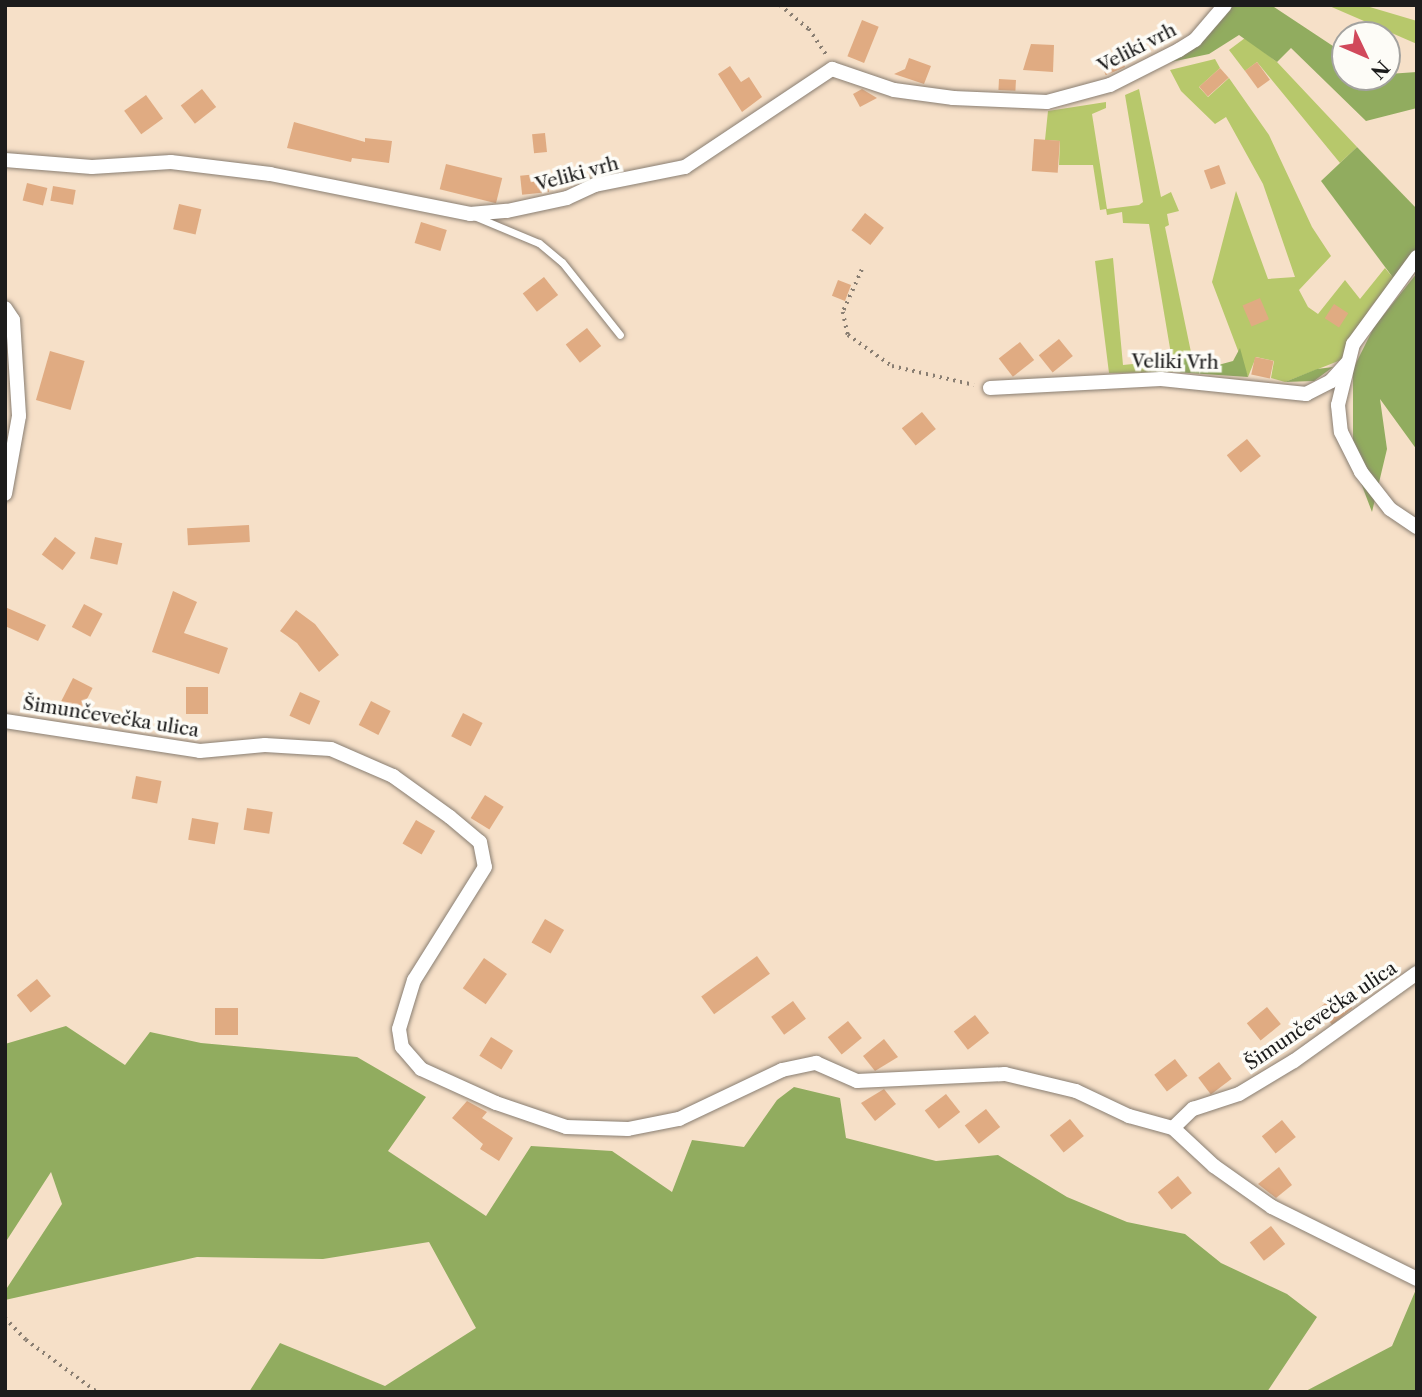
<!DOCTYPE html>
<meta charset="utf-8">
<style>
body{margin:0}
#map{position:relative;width:1422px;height:1397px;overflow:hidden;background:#f6e0c8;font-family:"Libre Caslon Text",serif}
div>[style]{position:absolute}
.green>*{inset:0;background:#b7c86b}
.forest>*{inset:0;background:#91ac5f}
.building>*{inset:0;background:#e0ab82;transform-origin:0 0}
.path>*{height:3.5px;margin-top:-1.75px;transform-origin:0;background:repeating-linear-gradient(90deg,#897e72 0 2px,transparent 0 7px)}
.roads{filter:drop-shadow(0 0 2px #897e72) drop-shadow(0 0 2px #897e72)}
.service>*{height:7px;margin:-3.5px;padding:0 3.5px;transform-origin:3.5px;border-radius:3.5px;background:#fff}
.minor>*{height:14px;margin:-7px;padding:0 7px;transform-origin:7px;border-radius:7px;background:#fff}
span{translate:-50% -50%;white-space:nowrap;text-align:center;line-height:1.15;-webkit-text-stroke:7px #fdfcf7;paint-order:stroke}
.street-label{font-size:19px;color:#1c1c1c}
.frame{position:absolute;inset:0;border:7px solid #1c1c1c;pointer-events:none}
.north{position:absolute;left:1331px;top:21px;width:70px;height:70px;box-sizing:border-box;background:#fdfcf7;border:2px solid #a3a29f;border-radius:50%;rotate:134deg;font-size:19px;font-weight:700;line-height:28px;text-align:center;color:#1c1c1c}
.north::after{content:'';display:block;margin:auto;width:24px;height:32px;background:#d1495b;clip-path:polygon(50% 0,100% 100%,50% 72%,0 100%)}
</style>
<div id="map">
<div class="green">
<i style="clip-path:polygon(1327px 5px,1363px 5px,1417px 21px,1417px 44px)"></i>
<i style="clip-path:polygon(1245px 38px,1277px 62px,1357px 147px,1340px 163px,1257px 62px,1245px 71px,1229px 50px)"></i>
<i style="clip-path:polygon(1215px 59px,1220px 68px,1199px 87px,1208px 97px,1229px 78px,1269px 135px,1312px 227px,1331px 256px,1299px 290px,1308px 307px,1318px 314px,1345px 280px,1360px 299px,1385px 268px,1394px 279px,1370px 308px,1341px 360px,1285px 382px,1271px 378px,1274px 361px,1256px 357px,1248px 377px,1212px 282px,1236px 191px,1268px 279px,1295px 277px,1263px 184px,1226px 117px,1215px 124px,1181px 91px,1170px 70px)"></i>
<i style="clip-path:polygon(1139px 89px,1161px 197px,1171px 192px,1179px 211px,1167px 214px,1169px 225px,1165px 227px,1192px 357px,1172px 360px,1174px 372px,1109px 373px,1095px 261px,1113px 258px,1123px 365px,1172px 360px,1149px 224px,1123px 223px,1122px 212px,1107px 215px,1106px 209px,1100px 210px,1093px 165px,1059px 165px,1060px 141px,1045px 140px,1048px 111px,1106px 102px,1106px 108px,1092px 114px,1107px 209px,1139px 205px,1143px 202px,1125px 95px)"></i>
</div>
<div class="forest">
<i style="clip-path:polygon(1230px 5px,1271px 5px,1345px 54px,1345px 77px,1417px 72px,1417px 108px,1366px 121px,1291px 48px,1277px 62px,1239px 35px,1209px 54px,1166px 63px)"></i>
<i style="clip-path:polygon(1357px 147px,1417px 209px,1417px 252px,1394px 279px,1321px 181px)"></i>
<i style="clip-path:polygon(1417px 273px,1417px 450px,1380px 399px,1387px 449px,1372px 512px,1353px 462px,1353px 369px,1374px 327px)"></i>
<i style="clip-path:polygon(1240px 348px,1248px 377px,1174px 372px,1172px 360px,1192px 357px,1196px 371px,1233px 361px)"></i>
<i style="clip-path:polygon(1333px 367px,1314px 381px,1285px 382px,1317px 369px)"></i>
<i style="clip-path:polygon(66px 1026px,125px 1065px,150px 1032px,201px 1043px,357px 1057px,426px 1097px,388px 1151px,486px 1216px,531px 1146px,612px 1151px,672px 1192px,692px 1140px,744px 1147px,777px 1100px,794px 1087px,840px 1098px,846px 1138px,936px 1161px,998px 1155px,1067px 1197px,1127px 1222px,1185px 1234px,1221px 1263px,1287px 1294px,1317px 1317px,1267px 1392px,249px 1392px,280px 1343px,385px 1386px,476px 1328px,429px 1242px,323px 1259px,197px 1257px,5px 1300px,5px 1291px,62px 1204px,51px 1172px,5px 1243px,5px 1044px)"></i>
<i style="clip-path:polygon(1417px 1287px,1417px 1392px,1304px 1392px,1392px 1346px)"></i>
</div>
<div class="building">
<i style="left:862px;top:20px;width:18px;height:39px;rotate:22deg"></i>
<i style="clip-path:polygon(1031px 44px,1054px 45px,1053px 72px,1023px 70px)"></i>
<i style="left:1120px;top:55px;width:13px;height:21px;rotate:67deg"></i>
<i style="clip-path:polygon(909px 58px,931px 66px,924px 84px,894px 74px,905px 69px)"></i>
<i style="left:1257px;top:62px;width:22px;height:15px;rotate:54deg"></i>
<i style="clip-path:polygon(730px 66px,741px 82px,749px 77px,762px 97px,742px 112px,718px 74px)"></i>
<i style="left:1220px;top:68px;width:13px;height:28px;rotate:48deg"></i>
<i style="left:999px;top:79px;width:17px;height:11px;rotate:3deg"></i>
<i style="left:202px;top:89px;width:23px;height:27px;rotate:52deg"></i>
<i style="clip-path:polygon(862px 89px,877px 98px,860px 107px,853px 94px)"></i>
<i style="left:146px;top:95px;width:29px;height:27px;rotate:54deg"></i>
<i style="clip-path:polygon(294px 122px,365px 142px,365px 138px,392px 141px,389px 163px,352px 158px,351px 162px,287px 148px)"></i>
<i style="left:545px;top:133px;width:19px;height:13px;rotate:84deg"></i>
<i style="left:1034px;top:139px;width:26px;height:32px;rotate:4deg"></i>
<i style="left:446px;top:164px;width:58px;height:26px;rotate:14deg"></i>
<i style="left:1219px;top:165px;width:20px;height:16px;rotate:70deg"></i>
<i style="left:547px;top:173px;width:19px;height:27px;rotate:84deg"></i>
<i style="left:27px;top:183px;width:21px;height:18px;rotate:14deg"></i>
<i style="left:53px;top:186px;width:23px;height:15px;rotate:10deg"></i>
<i style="left:179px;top:204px;width:23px;height:26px;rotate:13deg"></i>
<i style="left:865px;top:213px;width:24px;height:22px;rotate:38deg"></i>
<i style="left:421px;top:222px;width:27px;height:22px;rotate:17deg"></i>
<i style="left:544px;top:277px;width:23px;height:27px;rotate:52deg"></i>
<i style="left:838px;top:280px;width:14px;height:17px;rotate:21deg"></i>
<i style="left:1260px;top:298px;width:23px;height:19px;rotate:67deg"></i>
<i style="left:1334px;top:304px;width:17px;height:17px;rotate:33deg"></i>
<i style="left:587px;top:328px;width:23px;height:27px;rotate:52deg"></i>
<i style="left:1059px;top:339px;width:22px;height:26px;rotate:51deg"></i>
<i style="left:1020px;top:342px;width:23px;height:27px;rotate:52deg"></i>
<i style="left:50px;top:351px;width:36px;height:51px;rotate:16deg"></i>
<i style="left:1255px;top:357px;width:19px;height:18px;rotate:12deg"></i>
<i style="left:922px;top:412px;width:22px;height:26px;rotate:51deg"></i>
<i style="left:1247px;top:439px;width:22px;height:26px;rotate:51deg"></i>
<i style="left:249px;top:525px;width:17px;height:62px;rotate:87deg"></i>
<i style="left:55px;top:537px;width:26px;height:22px;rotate:37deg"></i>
<i style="left:95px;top:537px;width:28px;height:22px;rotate:13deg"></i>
<i style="clip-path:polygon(173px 591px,197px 602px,184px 633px,228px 648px,219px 674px,152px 652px)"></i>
<i style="left:84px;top:604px;width:21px;height:26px;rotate:28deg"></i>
<i style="clip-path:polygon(5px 607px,46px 625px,38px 641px,5px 626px)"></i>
<i style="clip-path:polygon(296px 610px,315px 624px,339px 655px,319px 672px,297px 643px,280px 631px)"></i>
<i style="left:73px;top:678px;width:22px;height:26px;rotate:27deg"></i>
<i style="left:186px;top:687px;width:22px;height:27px"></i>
<i style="left:300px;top:692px;width:22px;height:26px;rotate:24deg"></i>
<i style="left:371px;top:701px;width:22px;height:27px;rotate:27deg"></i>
<i style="left:463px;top:713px;width:22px;height:26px;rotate:27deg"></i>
<i style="left:136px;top:776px;width:26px;height:23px;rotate:11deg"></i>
<i style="left:485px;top:795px;width:22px;height:27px;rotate:32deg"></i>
<i style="left:247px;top:808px;width:26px;height:22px;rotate:9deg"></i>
<i style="left:192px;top:818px;width:27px;height:22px;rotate:10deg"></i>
<i style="left:416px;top:820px;width:22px;height:27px;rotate:30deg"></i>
<i style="left:545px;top:919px;width:22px;height:27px;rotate:30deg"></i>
<i style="left:757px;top:956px;width:22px;height:69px;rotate:54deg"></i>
<i style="left:484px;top:958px;width:28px;height:37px;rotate:35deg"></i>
<i style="left:37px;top:979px;width:22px;height:26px;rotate:51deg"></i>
<i style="left:1339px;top:992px;width:21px;height:26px;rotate:51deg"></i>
<i style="left:793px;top:1001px;width:22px;height:27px;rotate:54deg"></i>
<i style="left:1267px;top:1007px;width:22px;height:26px;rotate:51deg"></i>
<i style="left:238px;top:1008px;width:27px;height:23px;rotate:90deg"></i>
<i style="left:975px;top:1015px;width:23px;height:27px;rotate:52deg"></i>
<i style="left:848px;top:1021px;width:22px;height:26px;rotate:51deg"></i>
<i style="left:491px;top:1037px;width:26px;height:22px;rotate:32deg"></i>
<i style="clip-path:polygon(884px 1039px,898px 1057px,875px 1071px,863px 1056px)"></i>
<i style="left:1175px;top:1059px;width:21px;height:26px;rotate:53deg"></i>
<i style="left:1219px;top:1062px;width:21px;height:26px;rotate:53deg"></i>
<i style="clip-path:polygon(884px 1089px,896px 1104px,875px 1121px,861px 1103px)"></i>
<i style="left:946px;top:1094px;width:23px;height:27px;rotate:52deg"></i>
<i style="clip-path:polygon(467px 1101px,487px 1112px,482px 1118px,513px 1138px,499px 1161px,480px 1149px,483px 1144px,452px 1118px)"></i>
<i style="left:986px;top:1109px;width:23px;height:27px;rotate:52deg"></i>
<i style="left:1070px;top:1119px;width:22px;height:26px;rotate:51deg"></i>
<i style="left:1282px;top:1120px;width:22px;height:26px;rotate:51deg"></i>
<i style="clip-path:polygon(1279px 1167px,1292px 1185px,1276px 1198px,1258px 1184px)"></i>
<i style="left:1178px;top:1176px;width:22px;height:26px;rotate:51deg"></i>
<i style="left:1271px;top:1226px;width:23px;height:27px;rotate:52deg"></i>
</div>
<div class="path">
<i style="left:780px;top:5px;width:38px;rotate:40deg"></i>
<i style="left:809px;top:29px;width:34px;rotate:56deg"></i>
<i style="left:862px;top:270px;width:46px;rotate:114.3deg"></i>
<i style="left:843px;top:312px;width:24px;rotate:78deg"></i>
<i style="left:848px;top:335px;width:54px;rotate:35.2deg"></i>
<i style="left:892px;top:366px;width:84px;rotate:13deg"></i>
<i style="left:5px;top:1318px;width:30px;rotate:46deg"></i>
<i style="left:26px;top:1340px;width:88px;rotate:36.2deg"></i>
</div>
<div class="roads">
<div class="service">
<i style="left:474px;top:216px;width:70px;rotate:22.6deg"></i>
<i style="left:539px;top:243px;width:30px;rotate:40deg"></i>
<i style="left:562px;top:262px;width:93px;rotate:51.5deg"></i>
</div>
<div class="minor">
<i style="left:5px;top:160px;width:87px;rotate:4.6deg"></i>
<i style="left:92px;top:167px;width:79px;rotate:-3.6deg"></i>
<i style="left:171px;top:162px;width:100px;rotate:6.9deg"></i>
<i style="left:270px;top:174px;width:204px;rotate:11.3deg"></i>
<i style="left:470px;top:214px;width:37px;rotate:-5deg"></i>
<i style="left:507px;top:211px;width:61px;rotate:-12.2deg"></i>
<i style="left:567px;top:198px;width:31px;rotate:-25deg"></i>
<i style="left:595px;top:185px;width:92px;rotate:-11.3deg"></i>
<i style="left:685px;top:167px;width:177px;rotate:-33.7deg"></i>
<i style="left:832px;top:69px;width:65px;rotate:18.7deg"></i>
<i style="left:894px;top:90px;width:60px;rotate:7.7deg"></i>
<i style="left:953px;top:98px;width:94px;rotate:2.4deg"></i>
<i style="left:1047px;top:102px;width:65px;rotate:-15.1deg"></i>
<i style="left:1110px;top:85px;width:77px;rotate:-26.9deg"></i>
<i style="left:1179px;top:50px;width:19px;rotate:-32deg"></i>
<i style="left:1195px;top:40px;width:46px;rotate:-49.4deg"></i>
<i style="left:1417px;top:257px;width:108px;rotate:126.3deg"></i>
<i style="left:1353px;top:344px;width:63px;rotate:103.8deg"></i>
<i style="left:1338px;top:405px;width:27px;rotate:84deg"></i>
<i style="left:1341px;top:432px;width:45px;rotate:63.4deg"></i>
<i style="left:1361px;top:472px;width:47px;rotate:51.9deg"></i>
<i style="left:1390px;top:509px;width:32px;rotate:34deg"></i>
<i style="left:5px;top:308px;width:14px;rotate:56deg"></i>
<i style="left:13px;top:320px;width:96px;rotate:86.4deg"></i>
<i style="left:19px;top:416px;width:79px;rotate:100.2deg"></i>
<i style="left:990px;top:388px;width:171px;rotate:-3deg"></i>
<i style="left:1161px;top:379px;width:146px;rotate:5.9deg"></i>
<i style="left:1306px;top:394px;width:28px;rotate:-27deg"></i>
<i style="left:1331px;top:381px;width:24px;rotate:-48deg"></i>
<i style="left:5px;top:721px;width:197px;rotate:8.7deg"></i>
<i style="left:200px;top:751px;width:65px;rotate:-5.3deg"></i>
<i style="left:265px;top:745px;width:66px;rotate:3.5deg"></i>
<i style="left:331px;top:749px;width:68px;rotate:23.5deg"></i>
<i style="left:393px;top:776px;width:70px;rotate:35.7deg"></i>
<i style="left:450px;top:817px;width:39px;rotate:40deg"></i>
<i style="left:480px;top:842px;width:25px;rotate:79deg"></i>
<i style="left:485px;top:867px;width:133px;rotate:122.1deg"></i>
<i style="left:414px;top:980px;width:51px;rotate:107deg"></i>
<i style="left:399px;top:1029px;width:18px;rotate:81deg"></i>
<i style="left:402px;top:1047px;width:29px;rotate:49deg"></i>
<i style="left:421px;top:1069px;width:82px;rotate:24.4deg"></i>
<i style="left:496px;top:1103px;width:74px;rotate:18.9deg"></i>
<i style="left:566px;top:1127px;width:62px;rotate:1.8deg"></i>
<i style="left:628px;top:1129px;width:52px;rotate:-11.1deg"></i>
<i style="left:679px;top:1119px;width:114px;rotate:-25.4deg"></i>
<i style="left:782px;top:1070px;width:35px;rotate:-12deg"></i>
<i style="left:816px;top:1063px;width:45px;rotate:23.7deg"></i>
<i style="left:857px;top:1081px;width:148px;rotate:-2.7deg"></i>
<i style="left:1005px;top:1074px;width:73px;rotate:13.5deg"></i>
<i style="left:1076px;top:1091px;width:59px;rotate:25.3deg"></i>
<i style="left:1129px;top:1116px;width:46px;rotate:15.3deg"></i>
<i style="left:1173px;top:1128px;width:28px;rotate:-44deg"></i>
<i style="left:1193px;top:1109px;width:48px;rotate:-18.1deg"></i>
<i style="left:1239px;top:1094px;width:64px;rotate:-31deg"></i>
<i style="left:1294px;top:1061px;width:151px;rotate:-35.6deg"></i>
<i style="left:1173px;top:1128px;width:56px;rotate:42.8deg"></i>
<i style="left:1214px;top:1166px;width:71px;rotate:35.3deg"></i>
<i style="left:1272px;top:1207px;width:162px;rotate:26.4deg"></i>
</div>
</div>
<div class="street-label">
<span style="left:1137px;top:48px;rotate:-27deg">Veliki vrh</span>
<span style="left:577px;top:174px;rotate:-15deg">Veliki vrh</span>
<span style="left:1175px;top:362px;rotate:1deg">Veliki Vrh</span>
<span style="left:111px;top:717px;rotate:9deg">Šimunčevečka ulica</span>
<span style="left:1321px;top:1016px;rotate:-34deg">Šimunčevečka ulica</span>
</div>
<div class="frame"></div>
<div class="north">N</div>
</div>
